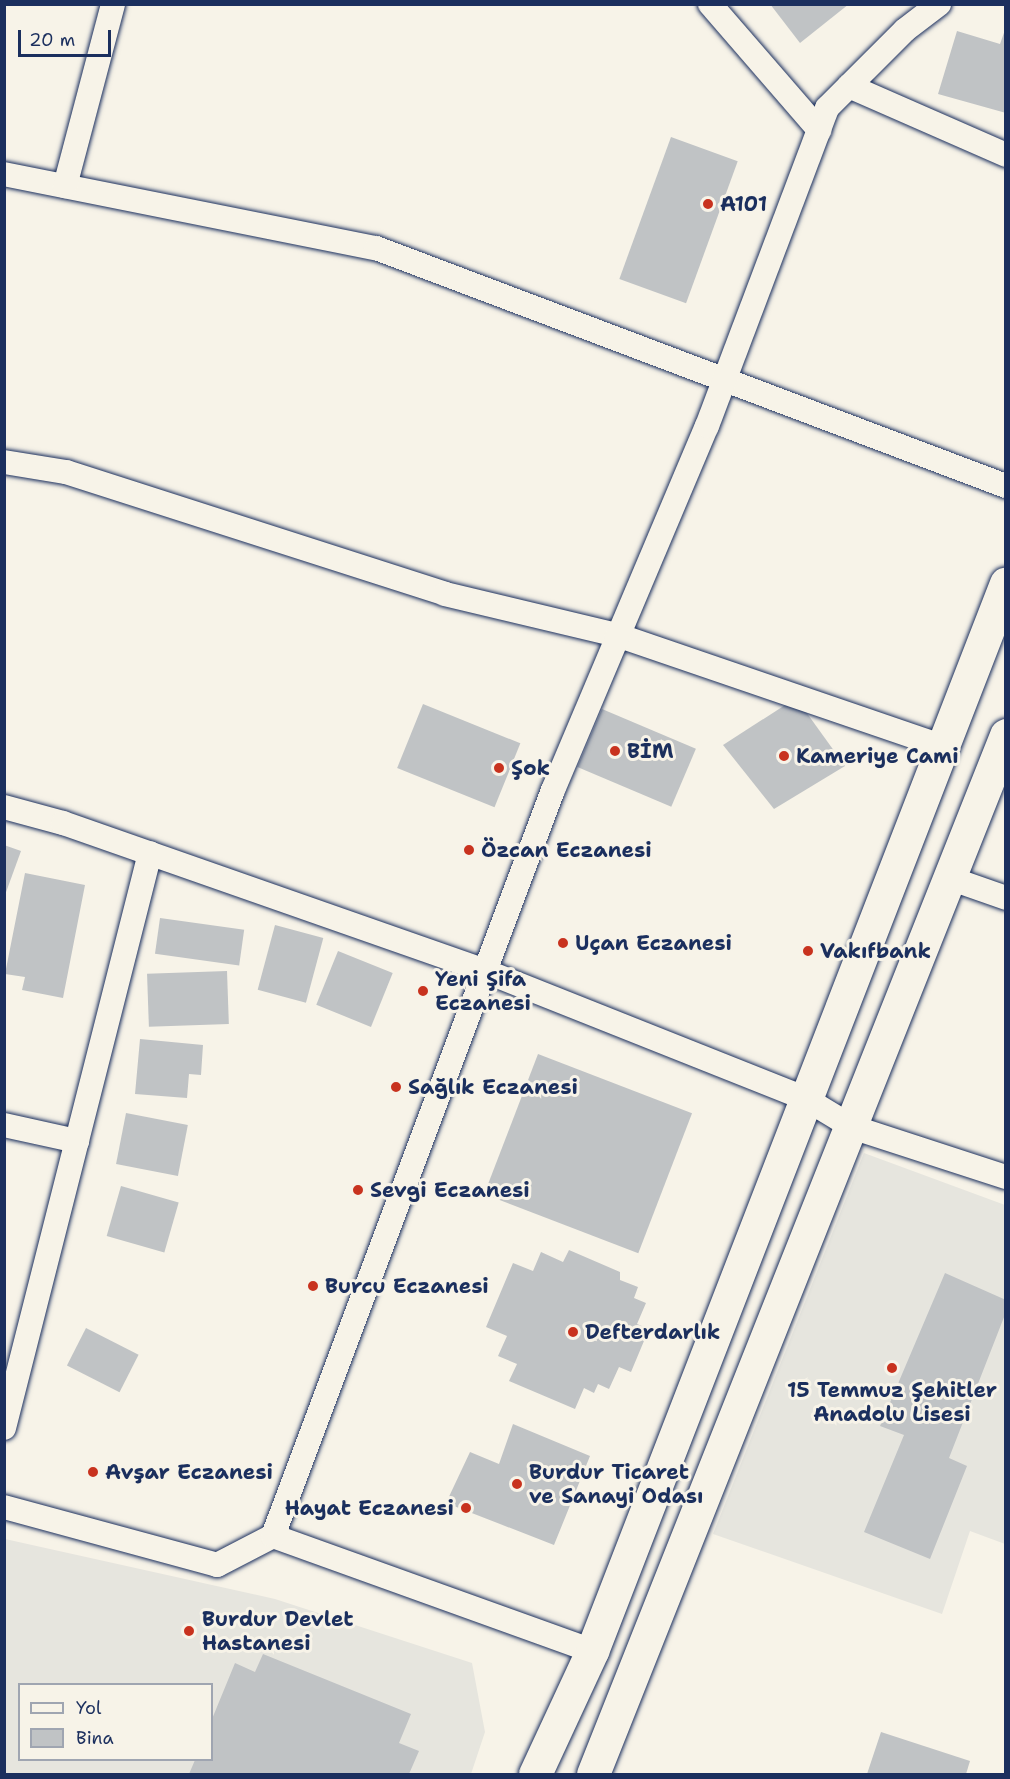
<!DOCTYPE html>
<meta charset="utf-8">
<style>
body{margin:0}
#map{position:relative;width:1010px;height:1779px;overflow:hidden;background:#f7f3e8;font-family:"Shantell Sans",sans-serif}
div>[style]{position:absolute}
.built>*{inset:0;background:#e6e5de}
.building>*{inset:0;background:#c0c3c5;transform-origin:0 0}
.roads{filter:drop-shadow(0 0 2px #1b2f5e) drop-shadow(0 0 2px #1b2f5e)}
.street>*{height:24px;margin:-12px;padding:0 12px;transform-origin:12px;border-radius:12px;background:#f7f3e8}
.secondary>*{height:33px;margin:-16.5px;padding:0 16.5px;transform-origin:16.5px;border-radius:16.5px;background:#f7f3e8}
.dots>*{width:16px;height:16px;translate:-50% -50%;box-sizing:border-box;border:3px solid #f7f3e8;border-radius:50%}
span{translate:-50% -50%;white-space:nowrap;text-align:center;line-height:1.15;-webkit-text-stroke:6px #f7f3e8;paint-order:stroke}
.poi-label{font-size:21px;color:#1b2f5e;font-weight:700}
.left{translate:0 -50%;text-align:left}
.right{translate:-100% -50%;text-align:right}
.frame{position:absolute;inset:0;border:6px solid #1b2f5e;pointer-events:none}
.legend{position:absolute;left:18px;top:1683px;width:195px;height:78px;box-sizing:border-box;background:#f7f3e8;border:2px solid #9fa5b1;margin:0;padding:8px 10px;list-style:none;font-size:18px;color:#1b2f5e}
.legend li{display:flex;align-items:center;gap:12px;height:30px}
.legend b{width:30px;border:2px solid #9fa5b1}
.scale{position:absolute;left:18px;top:30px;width:93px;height:27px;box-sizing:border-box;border:3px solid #1b2f5e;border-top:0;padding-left:8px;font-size:18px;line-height:21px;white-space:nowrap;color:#1b2f5e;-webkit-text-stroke:4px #f7f3e8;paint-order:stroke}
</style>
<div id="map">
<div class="built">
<i style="clip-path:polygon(864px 1153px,1005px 1205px,1005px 1544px,970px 1531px,942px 1614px,713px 1534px)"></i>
<i style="clip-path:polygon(evenodd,5px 1539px,275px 1599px,472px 1663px,485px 1732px,471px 1774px,5px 1774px,5px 1539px,20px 1684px,212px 1684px,212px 1760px,20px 1760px,20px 1684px)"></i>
</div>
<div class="building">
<i style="clip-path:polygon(770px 4px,849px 4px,800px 43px)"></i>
<i style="clip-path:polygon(1006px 27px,1006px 113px,938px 94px,957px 31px,1000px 44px)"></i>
<i style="left:671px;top:137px;width:71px;height:151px;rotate:20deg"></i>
<i style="clip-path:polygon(796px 698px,845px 766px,774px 809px,723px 745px)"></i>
<i style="left:423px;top:704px;width:105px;height:69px;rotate:22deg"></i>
<i style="left:602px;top:709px;width:102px;height:63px;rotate:23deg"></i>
<i style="clip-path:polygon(4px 845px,21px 851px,5px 895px,4px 895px)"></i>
<i style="clip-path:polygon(25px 873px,85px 885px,63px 998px,22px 990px,25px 977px,5px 974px)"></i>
<i style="left:160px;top:918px;width:85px;height:36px;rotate:8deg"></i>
<i style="left:275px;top:925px;width:50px;height:67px;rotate:15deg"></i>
<i style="left:338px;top:951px;width:59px;height:58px;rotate:22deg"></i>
<i style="left:227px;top:971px;width:53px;height:80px;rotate:88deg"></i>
<i style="clip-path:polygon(140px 1039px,203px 1045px,201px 1075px,189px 1074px,187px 1098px,135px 1094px)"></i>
<i style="left:538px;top:1054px;width:165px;height:150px;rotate:21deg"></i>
<i style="left:126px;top:1113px;width:63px;height:52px;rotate:11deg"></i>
<i style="left:121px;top:1186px;width:60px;height:52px;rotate:16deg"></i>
<i style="clip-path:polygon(569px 1250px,620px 1272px,620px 1280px,638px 1287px,634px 1298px,646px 1303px,637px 1324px,649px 1329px,631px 1372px,619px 1367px,609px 1389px,598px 1384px,594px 1393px,584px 1388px,575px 1409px,509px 1381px,517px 1364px,498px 1356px,507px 1336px,486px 1327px,513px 1263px,533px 1271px,541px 1252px,563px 1262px)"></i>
<i style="clip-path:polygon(945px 1273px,1006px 1300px,1006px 1312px,949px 1458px,967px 1466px,930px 1559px,864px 1532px,904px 1435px,880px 1426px)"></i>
<i style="left:86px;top:1328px;width:59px;height:42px;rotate:27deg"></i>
<i style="clip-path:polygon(513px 1424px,590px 1456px,554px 1545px,446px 1503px,470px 1452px,499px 1464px)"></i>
<i style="clip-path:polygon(263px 1654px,411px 1714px,399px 1743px,419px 1751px,409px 1774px,189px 1774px,195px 1760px,212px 1760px,212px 1719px,235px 1663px,255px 1672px)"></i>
<i style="clip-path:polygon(881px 1732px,970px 1761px,966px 1774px,867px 1774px)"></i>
</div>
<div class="roads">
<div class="street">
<i style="left:710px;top:4px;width:167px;rotate:49.1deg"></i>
<i style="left:849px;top:86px;width:171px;rotate:23.7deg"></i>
<i style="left:4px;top:174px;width:379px;rotate:11.3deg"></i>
<i style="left:376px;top:248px;width:673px;rotate:20.7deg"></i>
<i style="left:65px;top:186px;width:188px;rotate:-75.2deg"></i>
<i style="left:4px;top:462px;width:63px;rotate:9.2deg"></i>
<i style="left:66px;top:472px;width:398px;rotate:17.8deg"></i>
<i style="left:445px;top:594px;width:177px;rotate:13.4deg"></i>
<i style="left:617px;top:635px;width:343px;rotate:18.9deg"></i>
<i style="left:4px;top:807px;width:61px;rotate:15.2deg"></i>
<i style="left:63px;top:823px;width:447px;rotate:19.3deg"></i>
<i style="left:485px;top:971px;width:346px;rotate:21.7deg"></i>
<i style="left:806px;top:1099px;width:54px;rotate:31.3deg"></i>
<i style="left:852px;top:1127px;width:162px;rotate:18deg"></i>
<i style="left:949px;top:878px;width:60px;rotate:19.3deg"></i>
<i style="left:4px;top:1125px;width:75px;rotate:12.4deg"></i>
<i style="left:4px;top:1428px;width:593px;rotate:-75.75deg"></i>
<i style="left:4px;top:1507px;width:221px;rotate:15.2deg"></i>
<i style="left:217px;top:1565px;width:63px;rotate:-27.4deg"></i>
<i style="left:273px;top:1536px;width:339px;rotate:19.8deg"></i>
<i style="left:273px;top:1536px;width:797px;rotate:-69.43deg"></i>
<i style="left:553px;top:790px;width:395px;rotate:-67.1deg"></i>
<i style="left:707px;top:426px;width:340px;rotate:-69.3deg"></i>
<i style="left:827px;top:108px;width:110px;rotate:-45deg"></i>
<i style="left:905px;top:30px;width:43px;rotate:-37.4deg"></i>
</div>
<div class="secondary">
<i style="left:535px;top:1774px;width:136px;rotate:-65.1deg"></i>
<i style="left:592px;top:1651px;width:1145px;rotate:-68.81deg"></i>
<i style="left:593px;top:1774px;width:1118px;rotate:-68.32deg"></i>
</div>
</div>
<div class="dots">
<i style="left:708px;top:204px;background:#c8321e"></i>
<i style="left:615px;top:751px;background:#c8321e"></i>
<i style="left:784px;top:756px;background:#c8321e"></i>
<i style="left:499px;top:768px;background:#c8321e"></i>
<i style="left:469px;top:850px;background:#c8321e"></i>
<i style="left:563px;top:943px;background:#c8321e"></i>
<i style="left:808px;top:951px;background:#c8321e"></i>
<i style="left:423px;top:991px;background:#c8321e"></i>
<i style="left:396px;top:1087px;background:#c8321e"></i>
<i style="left:358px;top:1190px;background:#c8321e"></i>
<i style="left:313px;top:1286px;background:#c8321e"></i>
<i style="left:573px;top:1332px;background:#c8321e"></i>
<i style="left:892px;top:1368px;background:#c8321e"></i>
<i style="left:93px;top:1472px;background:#c8321e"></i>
<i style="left:517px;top:1484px;background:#c8321e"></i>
<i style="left:466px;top:1508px;background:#c8321e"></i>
<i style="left:189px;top:1631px;background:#c8321e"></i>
</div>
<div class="poi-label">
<span class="left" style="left:720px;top:204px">A101</span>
<span class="left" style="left:627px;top:751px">BİM</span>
<span class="left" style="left:796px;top:756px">Kameriye Cami</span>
<span class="left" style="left:511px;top:768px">Şok</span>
<span class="left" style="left:481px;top:850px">Özcan Eczanesi</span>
<span class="left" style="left:575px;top:943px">Uçan Eczanesi</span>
<span class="left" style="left:820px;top:951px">Vakıfbank</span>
<span class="left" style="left:435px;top:991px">Yeni Şifa<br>Eczanesi</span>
<span class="left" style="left:408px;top:1087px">Sağlık Eczanesi</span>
<span class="left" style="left:370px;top:1190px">Sevgi Eczanesi</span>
<span class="left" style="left:325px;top:1286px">Burcu Eczanesi</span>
<span class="left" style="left:585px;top:1332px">Defterdarlık</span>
<span style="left:892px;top:1402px">15 Temmuz Şehitler<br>Anadolu Lisesi</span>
<span class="left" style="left:105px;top:1472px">Avşar Eczanesi</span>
<span class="left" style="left:529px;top:1484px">Burdur Ticaret<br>ve Sanayi Odası</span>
<span class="right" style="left:454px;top:1508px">Hayat Eczanesi</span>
<span class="left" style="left:202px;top:1631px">Burdur Devlet<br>Hastanesi</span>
</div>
<div class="frame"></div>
<ul class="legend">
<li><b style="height:8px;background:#f7f3e8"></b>Yol</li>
<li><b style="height:16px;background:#c0c3c5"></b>Bina</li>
</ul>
<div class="scale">20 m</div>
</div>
